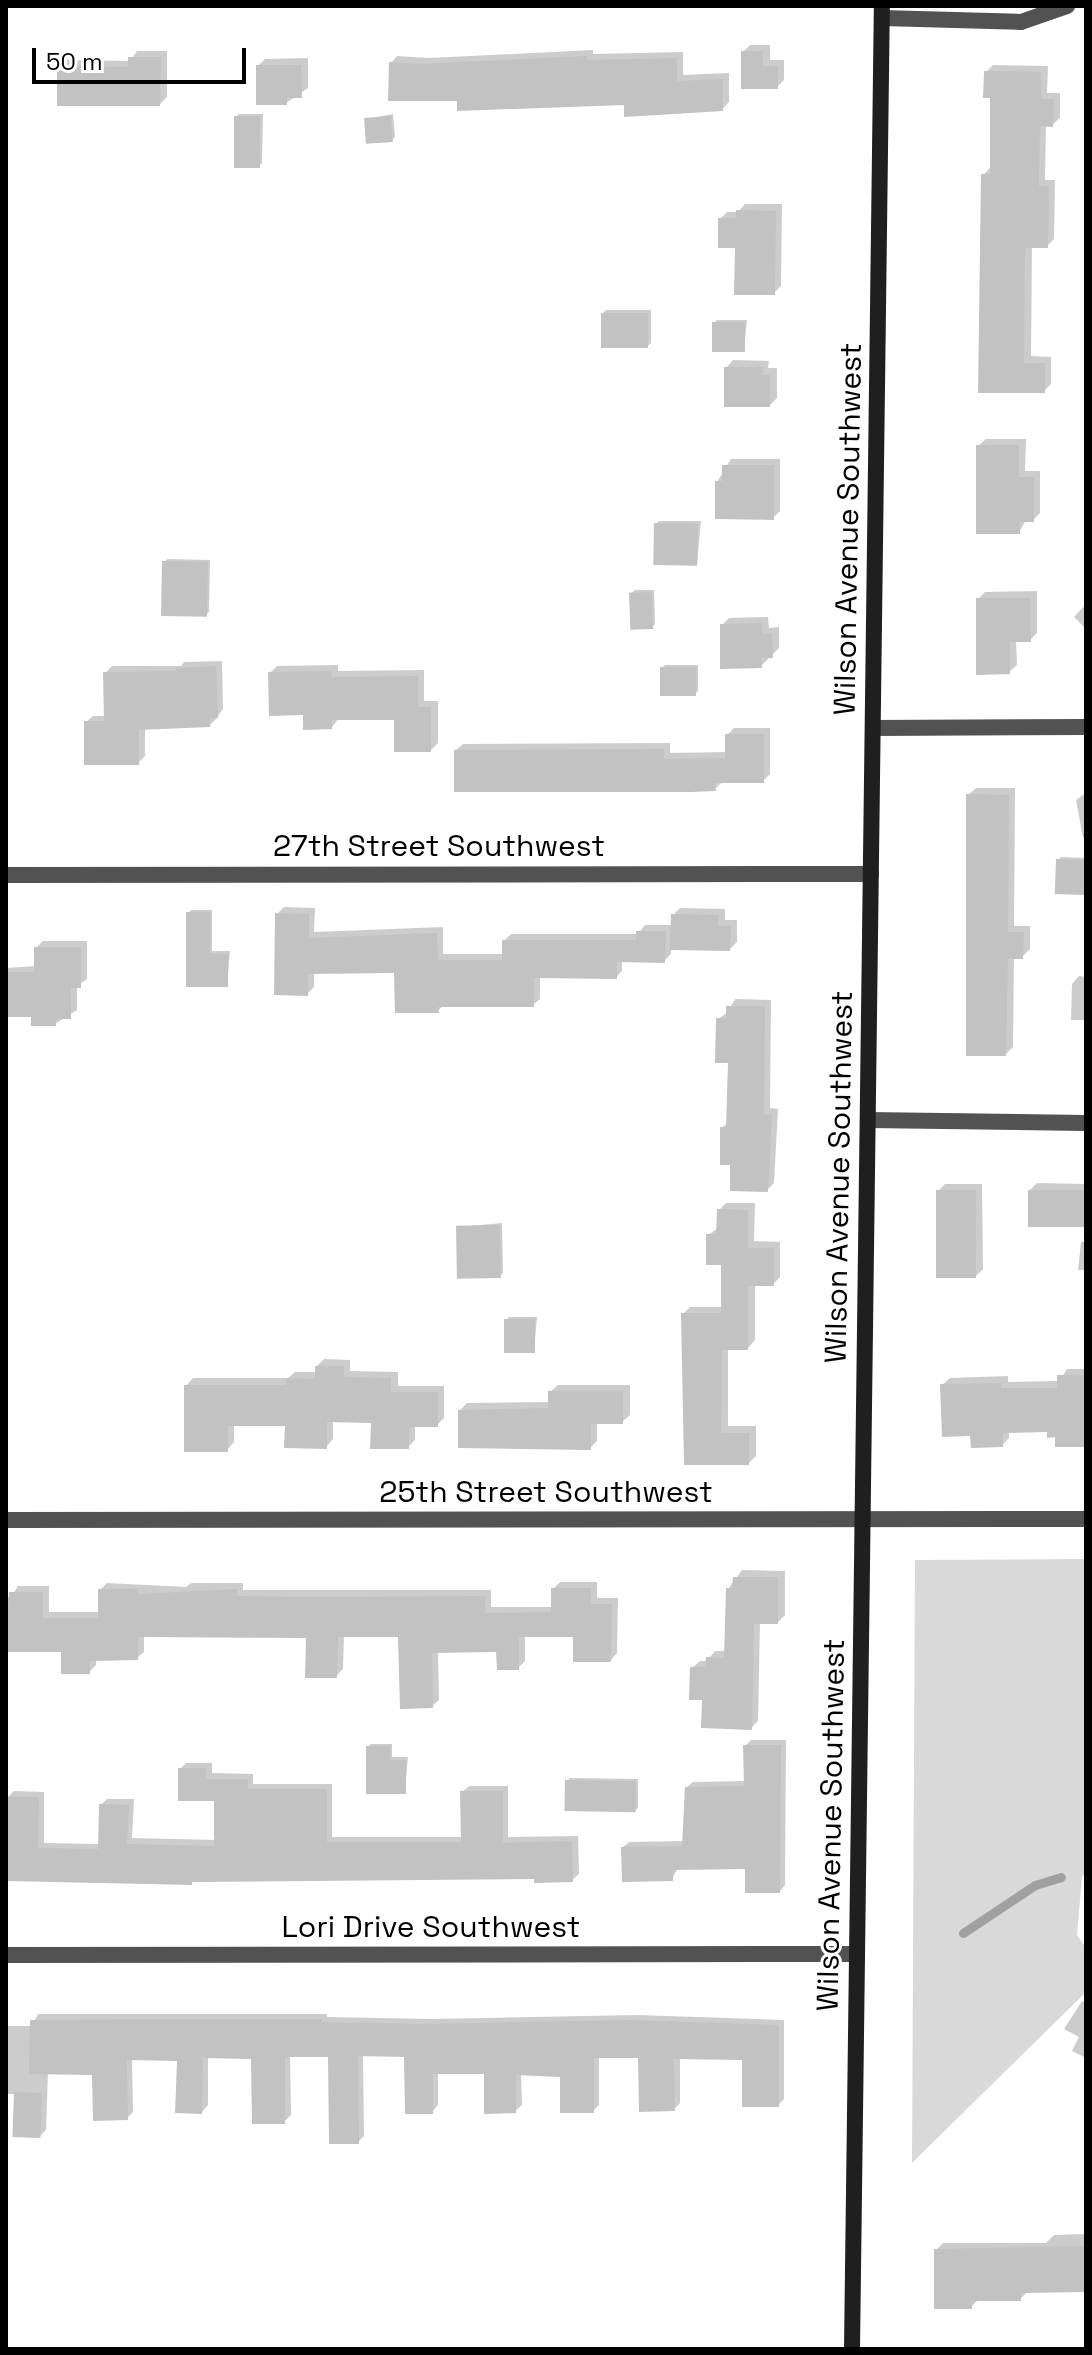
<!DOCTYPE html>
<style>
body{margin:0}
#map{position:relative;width:1092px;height:2355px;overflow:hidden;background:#fff;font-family:"Space Grotesk",sans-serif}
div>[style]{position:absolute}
.green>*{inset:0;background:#d9d9d9}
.shadow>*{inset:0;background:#0003}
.stream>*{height:9px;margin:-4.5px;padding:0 4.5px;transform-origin:4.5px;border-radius:4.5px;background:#a0a0a0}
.building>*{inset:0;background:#c2c2c2;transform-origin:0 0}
.minor>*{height:16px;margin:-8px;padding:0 8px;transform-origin:8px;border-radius:8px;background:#525252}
.tertiary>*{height:16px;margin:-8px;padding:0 8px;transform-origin:8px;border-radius:8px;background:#525252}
.secondary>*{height:16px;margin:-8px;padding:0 8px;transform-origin:8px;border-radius:8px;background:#1f1f1f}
span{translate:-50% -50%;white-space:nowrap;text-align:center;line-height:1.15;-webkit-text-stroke:6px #fff;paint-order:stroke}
.street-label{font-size:30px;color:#000}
.frame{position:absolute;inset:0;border:8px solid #000;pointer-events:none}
.scale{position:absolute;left:32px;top:48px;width:214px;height:36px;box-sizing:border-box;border:4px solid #000;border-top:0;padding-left:10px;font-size:24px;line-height:28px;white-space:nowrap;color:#000;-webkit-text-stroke:6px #fff;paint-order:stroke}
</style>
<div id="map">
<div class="green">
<i style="clip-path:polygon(1086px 1559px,1086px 1872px,1082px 1877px,1077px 1935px,1086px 1948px,1086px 1992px,912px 2163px,915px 1560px)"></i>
</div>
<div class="shadow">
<i style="clip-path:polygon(750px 45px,770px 45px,770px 60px,784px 60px,784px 80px,777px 87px,743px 52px)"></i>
<i style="clip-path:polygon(593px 50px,593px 54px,683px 52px,683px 75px,729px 73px,729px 102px,722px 109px,459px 99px,391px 63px,397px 56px,429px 58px)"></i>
<i style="clip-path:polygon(137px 51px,167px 51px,167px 97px,160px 104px,59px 67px,66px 60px,130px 61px)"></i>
<i style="clip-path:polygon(308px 58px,308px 88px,286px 103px,258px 66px,265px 59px)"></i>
<i style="clip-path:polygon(993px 65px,1048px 66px,1047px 93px,1060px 93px,1060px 118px,1052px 125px,1046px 124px,1045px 180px,1055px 180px,1054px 239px,1047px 246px,1032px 246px,1031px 356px,1051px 357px,1051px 384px,1044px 391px,980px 391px,983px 175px,990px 168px,992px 96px,986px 72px)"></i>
<i style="clip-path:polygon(239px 114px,263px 114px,262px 163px,259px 166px,236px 117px)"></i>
<i style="clip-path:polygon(393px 114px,395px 137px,392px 140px,366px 119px)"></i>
<i style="clip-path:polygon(745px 204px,782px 204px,781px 286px,774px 293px,720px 219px,727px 212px,738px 212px)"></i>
<i style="clip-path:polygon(606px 310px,651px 310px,651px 343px,648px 346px,603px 313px)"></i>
<i style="clip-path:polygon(717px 320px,747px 320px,744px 350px,714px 323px)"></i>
<i style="clip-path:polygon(733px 360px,769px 361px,768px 368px,777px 368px,777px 398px,770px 405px,726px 368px)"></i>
<i style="clip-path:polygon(986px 439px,1026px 439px,1025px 471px,1040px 471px,1040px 513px,1033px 520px,1026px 520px,1019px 532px,978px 446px)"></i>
<i style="clip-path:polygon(731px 459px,780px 459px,780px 511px,773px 518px,717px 482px)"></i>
<i style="clip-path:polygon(659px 521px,701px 521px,697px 563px,656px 524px)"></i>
<i style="clip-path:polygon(167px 559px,210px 560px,209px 612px,206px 615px,164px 562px)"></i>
<i style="clip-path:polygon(635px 590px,654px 590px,655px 624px,652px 627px,631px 593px)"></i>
<i style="clip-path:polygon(1037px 591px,1037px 633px,1030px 640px,1016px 640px,1017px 665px,1009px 672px,978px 599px,985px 592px)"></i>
<i style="clip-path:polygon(1086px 604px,1086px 629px,1074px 617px)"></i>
<i style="clip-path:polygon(768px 617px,769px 628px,779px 627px,779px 648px,761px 666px,722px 625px,729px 618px)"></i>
<i style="clip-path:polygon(222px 661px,223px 709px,216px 719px,210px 725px,145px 728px,145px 756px,138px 763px,86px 722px,93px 716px,106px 716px,105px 673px,112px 666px,181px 666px,184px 662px)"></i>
<i style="clip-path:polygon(338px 665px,338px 671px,424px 670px,424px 701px,438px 701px,438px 743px,431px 750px,396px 718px,339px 718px,332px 727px,305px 713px,270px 673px,277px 666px)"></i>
<i style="clip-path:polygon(665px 665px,698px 665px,698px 691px,695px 694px,662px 668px)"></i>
<i style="clip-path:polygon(734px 728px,770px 728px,770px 774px,763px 781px,722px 782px,715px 789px,456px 750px,463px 744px,670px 743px,670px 753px,727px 752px,727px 735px)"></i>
<i style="clip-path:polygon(976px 788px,1015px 788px,1014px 926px,1030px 926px,1030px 949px,1022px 957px,1014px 957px,1013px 1047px,1006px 1054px,968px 795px)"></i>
<i style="clip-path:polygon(1086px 793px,1086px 837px,1083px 838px,1076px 800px)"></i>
<i style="clip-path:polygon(1061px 857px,1086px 858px,1086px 893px,1058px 860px)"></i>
<i style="clip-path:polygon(284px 907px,315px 908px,314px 932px,443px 927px,443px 954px,504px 954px,504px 941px,511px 934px,638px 934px,645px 925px,673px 925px,673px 915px,680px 908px,725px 909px,725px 920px,737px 920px,737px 942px,730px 949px,671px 948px,671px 954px,664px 961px,622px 960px,622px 971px,616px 977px,540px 976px,540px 999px,533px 1005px,443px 1005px,438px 1011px,396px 971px,314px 972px,314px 987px,307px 994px,277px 914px)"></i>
<i style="clip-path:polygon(191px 910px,212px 910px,212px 951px,230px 951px,227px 985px,188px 913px)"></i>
<i style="clip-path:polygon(43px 941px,87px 941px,87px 979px,77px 986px,77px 1010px,55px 1024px,33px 1015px,6px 1015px,6px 968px,36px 966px,36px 948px)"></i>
<i style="clip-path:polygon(1079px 976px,1086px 977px,1086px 1020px,1071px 1020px,1072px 984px)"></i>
<i style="clip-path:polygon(735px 999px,771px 1000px,770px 1108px,778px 1109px,774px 1183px,767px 1190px,732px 1163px,722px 1128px,729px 1121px,730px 1061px,718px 1019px,728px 1012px)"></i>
<i style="clip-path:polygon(1037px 1183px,1086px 1184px,1086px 1223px,1084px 1225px,1030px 1190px)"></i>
<i style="clip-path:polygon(945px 1184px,982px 1184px,983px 1269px,976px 1276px,938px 1191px)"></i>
<i style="clip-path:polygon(726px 1203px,755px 1203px,754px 1241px,780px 1242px,780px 1277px,773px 1284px,755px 1284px,755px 1340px,748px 1348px,728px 1348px,728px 1426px,756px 1426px,756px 1456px,749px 1463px,686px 1463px,683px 1314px,690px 1307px,723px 1307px,723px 1263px,708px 1235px,718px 1228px,719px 1210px)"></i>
<i style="clip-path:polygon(502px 1223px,503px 1273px,500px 1276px,458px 1227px)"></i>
<i style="clip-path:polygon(1081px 1242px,1086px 1242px,1086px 1270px,1078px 1270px)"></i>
<i style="clip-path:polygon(509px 1317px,537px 1317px,534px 1351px,506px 1320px)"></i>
<i style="clip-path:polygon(324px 1359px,350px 1360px,350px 1371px,398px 1372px,398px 1386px,444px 1386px,444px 1418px,437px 1425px,415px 1425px,415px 1440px,408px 1447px,373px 1421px,333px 1420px,333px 1439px,326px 1447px,287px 1424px,234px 1424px,234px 1442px,227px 1450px,186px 1386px,193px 1378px,288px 1378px,295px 1372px,317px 1372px,317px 1366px)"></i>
<i style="clip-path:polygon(1067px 1369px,1086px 1369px,1085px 1445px,1049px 1430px,1009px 1431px,1009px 1438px,1002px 1445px,972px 1434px,942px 1385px,950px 1378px,1008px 1376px,1008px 1382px,1059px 1381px)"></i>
<i style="clip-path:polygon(558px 1385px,630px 1385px,630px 1415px,622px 1422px,597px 1422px,597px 1441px,590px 1448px,460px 1410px,467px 1403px,550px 1402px,550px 1392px)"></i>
<i style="clip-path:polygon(742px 1570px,785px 1571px,785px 1615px,778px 1622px,760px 1622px,758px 1721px,751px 1728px,704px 1698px,692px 1668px,700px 1661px,707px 1661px,715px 1651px,726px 1651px,728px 1589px)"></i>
<i style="clip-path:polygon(560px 1582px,597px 1582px,597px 1598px,618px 1598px,617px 1653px,611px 1660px,575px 1635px,525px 1635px,525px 1661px,518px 1668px,498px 1650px,438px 1651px,439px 1700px,432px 1706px,400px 1635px,344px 1635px,343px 1669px,336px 1676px,308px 1636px,144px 1635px,144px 1652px,137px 1658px,96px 1659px,96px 1665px,89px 1672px,63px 1650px,6px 1650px,6px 1597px,11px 1597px,18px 1586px,49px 1586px,49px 1612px,100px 1612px,100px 1590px,107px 1583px,186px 1587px,191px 1583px,243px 1583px,243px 1590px,491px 1590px,491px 1607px,553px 1607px,553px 1589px)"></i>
<i style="clip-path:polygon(751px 1740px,786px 1740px,785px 1885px,780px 1891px,747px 1867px,678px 1868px,672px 1879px,623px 1847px,629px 1842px,684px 1841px,687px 1787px,693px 1782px,745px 1781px,745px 1746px)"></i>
<i style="clip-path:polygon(371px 1744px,392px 1744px,392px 1757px,408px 1757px,405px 1792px,368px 1747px)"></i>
<i style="clip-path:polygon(186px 1763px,212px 1763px,212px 1773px,253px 1774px,253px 1784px,332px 1784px,332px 1837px,463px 1837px,462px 1792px,469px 1786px,508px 1786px,508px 1837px,578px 1836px,579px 1874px,572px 1880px,536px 1877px,6px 1880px,8px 1797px,14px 1791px,44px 1792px,44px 1843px,100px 1844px,101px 1805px,107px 1799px,134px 1799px,132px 1838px,216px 1840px,216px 1799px,180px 1769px)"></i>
<i style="clip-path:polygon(570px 1778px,638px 1779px,638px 1808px,635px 1811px,567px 1781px)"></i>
<i style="clip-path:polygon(1082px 2001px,1086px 2003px,1086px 2058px,1072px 2051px,1079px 2037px,1064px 2029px)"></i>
<i style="clip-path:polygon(38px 2014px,327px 2014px,327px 2017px,430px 2019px,637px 2015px,784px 2020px,784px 2099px,778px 2105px,744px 2058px,680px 2058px,680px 2103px,674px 2109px,640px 2056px,599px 2056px,599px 2105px,593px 2111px,562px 2075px,521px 2073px,522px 2105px,515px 2111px,486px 2072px,438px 2072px,438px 2105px,432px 2112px,406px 2055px,363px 2054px,364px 2136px,358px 2142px,330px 2055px,290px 2055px,291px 2115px,284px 2122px,253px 2057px,208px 2056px,208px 2105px,202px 2112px,179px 2059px,132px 2059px,133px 2112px,127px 2118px,94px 2073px,48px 2072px,46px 2130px,40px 2136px,16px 2094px,6px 2094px,6px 2026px,32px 2026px)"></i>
<i style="clip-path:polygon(1086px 2234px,1086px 2290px,1028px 2291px,1020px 2299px,979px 2299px,971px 2307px,936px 2250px,943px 2243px,1046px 2243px,1054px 2235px)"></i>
</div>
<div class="stream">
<i style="left:963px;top:1933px;width:87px;rotate:-33.7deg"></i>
<i style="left:1035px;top:1885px;width:27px;rotate:-17deg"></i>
</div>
<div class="building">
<i style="clip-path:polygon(741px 51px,763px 51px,763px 66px,778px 66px,778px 89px,741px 89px)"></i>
<i style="clip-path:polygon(587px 56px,587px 60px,677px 58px,677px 81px,723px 79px,723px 111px,624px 117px,624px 105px,457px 111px,457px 101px,388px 101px,389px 62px,421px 64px)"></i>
<i style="clip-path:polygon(128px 57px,161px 57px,160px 106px,57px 106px,57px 66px,128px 67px)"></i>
<i style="clip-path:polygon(256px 65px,301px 65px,302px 98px,287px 98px,287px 105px,256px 105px)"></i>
<i style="clip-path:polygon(984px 71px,1041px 72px,1041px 99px,1054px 99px,1053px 127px,1040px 126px,1039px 186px,1049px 186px,1048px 248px,1025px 248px,1024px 363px,1045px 363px,1045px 393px,978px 393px,981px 174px,990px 174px,990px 98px,983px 98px)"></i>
<i style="left:234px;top:116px;width:26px;height:52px"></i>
<i style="left:391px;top:116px;width:26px;height:27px;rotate:86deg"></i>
<i style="clip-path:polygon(736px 210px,776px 211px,775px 295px,734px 295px,735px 248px,718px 248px,718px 218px,736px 218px)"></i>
<i style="left:601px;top:313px;width:47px;height:35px"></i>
<i style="left:712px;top:322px;width:33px;height:30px"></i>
<i style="clip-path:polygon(724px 367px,763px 367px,762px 375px,770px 375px,770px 407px,724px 407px)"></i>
<i style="clip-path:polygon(976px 445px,1019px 445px,1019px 477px,1034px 477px,1034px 522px,1020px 522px,1020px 534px,976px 534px)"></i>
<i style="clip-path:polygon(722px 465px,774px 465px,774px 520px,715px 519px,715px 481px,722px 481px)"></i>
<i style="left:654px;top:523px;width:44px;height:42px;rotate:1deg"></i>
<i style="left:162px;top:561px;width:46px;height:55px;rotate:1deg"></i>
<i style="left:652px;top:592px;width:37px;height:23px;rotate:88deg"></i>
<i style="clip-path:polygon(976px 598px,1030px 598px,1031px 642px,1010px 642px,1010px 674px,976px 675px)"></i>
<i style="clip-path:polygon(762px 623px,762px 634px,772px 633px,773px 658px,761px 658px,762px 668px,720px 669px,720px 624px)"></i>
<i style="clip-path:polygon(216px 666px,218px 718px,210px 718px,210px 727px,139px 730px,139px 765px,84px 765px,84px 721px,104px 721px,103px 672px,176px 671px,176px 668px)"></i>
<i style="left:660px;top:667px;width:36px;height:29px"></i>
<i style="clip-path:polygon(331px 671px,332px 677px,418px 676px,418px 707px,431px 707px,431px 752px,394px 752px,394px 720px,332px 720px,332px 729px,303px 730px,303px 715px,269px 716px,268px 672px)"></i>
<i style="clip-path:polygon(725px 734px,764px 734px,764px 783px,715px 783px,716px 791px,692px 792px,454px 792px,454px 750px,664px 749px,664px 759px,725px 758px)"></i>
<i style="clip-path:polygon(966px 794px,1009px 795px,1008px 932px,1024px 932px,1023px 959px,1008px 959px,1006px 1056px,966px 1056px)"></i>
<i style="left:1056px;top:859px;width:30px;height:35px;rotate:2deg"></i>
<i style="clip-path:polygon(186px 912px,210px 912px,210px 953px,228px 954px,228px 987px,186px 987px)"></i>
<i style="clip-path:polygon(275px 913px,309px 914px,309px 938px,437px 933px,438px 960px,502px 960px,502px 940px,636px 940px,636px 931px,666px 931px,665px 963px,617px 962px,617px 979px,534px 978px,534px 1007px,438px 1007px,439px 1013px,395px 1013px,394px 973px,308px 974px,308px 996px,274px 995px)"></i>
<i style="clip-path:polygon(671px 914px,719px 915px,718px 926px,731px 926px,730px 951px,670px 950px)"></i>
<i style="clip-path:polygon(34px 947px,81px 947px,81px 988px,71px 988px,71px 1019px,56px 1019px,56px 1026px,31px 1026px,31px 1017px,6px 1017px,6px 972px,34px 972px)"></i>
<i style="clip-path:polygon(726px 1006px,765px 1006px,764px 1115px,772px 1115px,768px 1192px,730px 1191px,730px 1165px,720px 1165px,720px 1127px,726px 1127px,728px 1063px,715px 1063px,716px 1018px,726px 1018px)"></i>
<i style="left:936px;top:1190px;width:40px;height:88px"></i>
<i style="left:1028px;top:1190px;width:57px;height:37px"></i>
<i style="clip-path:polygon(717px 1209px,748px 1210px,748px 1248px,774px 1248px,774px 1286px,748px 1286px,748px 1350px,722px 1350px,721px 1433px,749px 1433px,749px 1465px,684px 1465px,681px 1313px,721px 1313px,721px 1265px,706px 1265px,706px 1234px,716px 1234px)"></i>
<i style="left:500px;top:1225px;width:53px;height:44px;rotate:89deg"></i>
<i style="left:504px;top:1319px;width:31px;height:34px"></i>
<i style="clip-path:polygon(315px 1366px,344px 1366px,344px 1377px,391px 1378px,391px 1392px,438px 1392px,438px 1427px,409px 1427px,409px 1449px,370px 1449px,371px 1423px,327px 1422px,327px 1449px,284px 1448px,285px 1426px,228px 1426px,228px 1452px,184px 1452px,184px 1385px,286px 1385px,286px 1378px,315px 1379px)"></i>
<i style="clip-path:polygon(1057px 1375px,1085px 1375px,1086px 1447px,1055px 1447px,1055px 1437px,1047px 1438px,1047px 1432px,1003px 1433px,1003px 1447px,971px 1448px,970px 1436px,942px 1437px,940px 1384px,1001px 1383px,1001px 1388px,1057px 1388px)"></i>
<i style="clip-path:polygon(548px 1391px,623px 1391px,623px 1424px,591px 1424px,591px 1450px,458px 1448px,458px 1410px,548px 1408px)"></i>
<i style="clip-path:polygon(733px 1577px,778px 1577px,778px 1624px,754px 1624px,752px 1730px,701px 1728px,702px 1700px,689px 1700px,690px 1667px,705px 1667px,706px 1657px,724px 1658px,726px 1588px,732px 1588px)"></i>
<i style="clip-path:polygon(551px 1588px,591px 1588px,591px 1604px,612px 1604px,611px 1662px,573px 1662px,573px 1637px,519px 1637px,519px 1670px,497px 1670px,496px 1652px,432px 1653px,433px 1708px,400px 1709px,398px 1637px,338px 1637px,337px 1678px,305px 1678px,306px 1638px,138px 1637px,138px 1660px,90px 1661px,90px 1674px,61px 1674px,61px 1652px,6px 1652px,9px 1592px,43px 1592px,43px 1618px,98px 1618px,98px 1589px,138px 1589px,138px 1594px,237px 1589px,237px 1596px,312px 1597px,485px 1596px,485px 1613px,551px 1612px)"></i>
<i style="clip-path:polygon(743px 1745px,781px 1745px,780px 1893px,745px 1893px,745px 1869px,673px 1870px,673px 1881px,622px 1882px,621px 1847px,682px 1846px,685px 1787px,744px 1786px)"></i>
<i style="clip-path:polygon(366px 1746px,390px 1746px,390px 1760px,406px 1760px,406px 1794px,366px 1794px)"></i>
<i style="clip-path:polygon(178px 1768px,206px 1768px,206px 1779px,248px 1779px,248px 1789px,327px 1789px,327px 1842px,461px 1842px,460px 1791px,503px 1791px,503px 1843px,572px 1841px,573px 1882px,534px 1883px,534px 1879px,192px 1882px,192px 1885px,6px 1881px,6px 1797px,39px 1797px,38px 1848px,98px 1849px,99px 1804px,129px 1805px,127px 1844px,214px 1846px,214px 1801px,178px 1801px)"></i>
<i style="left:565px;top:1780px;width:71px;height:31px;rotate:1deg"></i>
<i style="clip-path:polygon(189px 2019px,322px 2019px,322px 2022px,422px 2024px,629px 2020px,779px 2025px,779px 2107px,742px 2107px,742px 2060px,674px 2059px,675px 2111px,639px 2112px,638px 2058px,594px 2058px,594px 2113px,560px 2113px,560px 2077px,516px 2075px,516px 2113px,484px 2114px,484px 2074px,433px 2074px,433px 2114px,405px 2114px,404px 2057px,358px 2056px,359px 2144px,329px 2144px,328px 2057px,285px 2057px,285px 2124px,252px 2124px,251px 2059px,203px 2058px,202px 2114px,175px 2113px,177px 2061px,127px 2060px,128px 2120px,93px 2121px,92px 2075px,29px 2074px,30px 2020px)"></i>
<i style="left:14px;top:2092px;width:28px;height:45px;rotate:2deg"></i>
<i style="clip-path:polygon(1086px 2246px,1086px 2292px,1021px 2293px,1021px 2301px,972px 2301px,972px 2309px,934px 2309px,934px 2249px)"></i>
</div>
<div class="minor">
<i style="left:882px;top:18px;width:139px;rotate:1.6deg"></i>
<i style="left:1021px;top:22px;width:49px;rotate:-19.2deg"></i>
<i style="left:873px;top:728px;width:213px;rotate:-0.3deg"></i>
<i style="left:868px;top:1120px;width:218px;rotate:0.8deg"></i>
<i style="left:6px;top:1520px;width:1080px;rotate:-0.05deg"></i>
<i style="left:6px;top:1955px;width:851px;rotate:-0.07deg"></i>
</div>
<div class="tertiary">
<i style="left:6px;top:875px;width:865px;rotate:-0.07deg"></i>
</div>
<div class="secondary">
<i style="left:852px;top:2349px;width:2343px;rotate:-89.27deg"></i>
</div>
<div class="street-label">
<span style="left:848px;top:529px;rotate:-89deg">Wilson Avenue Southwest</span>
<span style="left:439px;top:846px">27th Street Southwest</span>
<span style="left:839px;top:1177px;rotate:-89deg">Wilson Avenue Southwest</span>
<span style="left:546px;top:1492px">25th Street Southwest</span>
<span style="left:831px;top:1825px;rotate:-89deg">Wilson Avenue Southwest</span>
<span style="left:431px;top:1927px">Lori Drive Southwest</span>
</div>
<div class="frame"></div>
<div class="scale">50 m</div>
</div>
